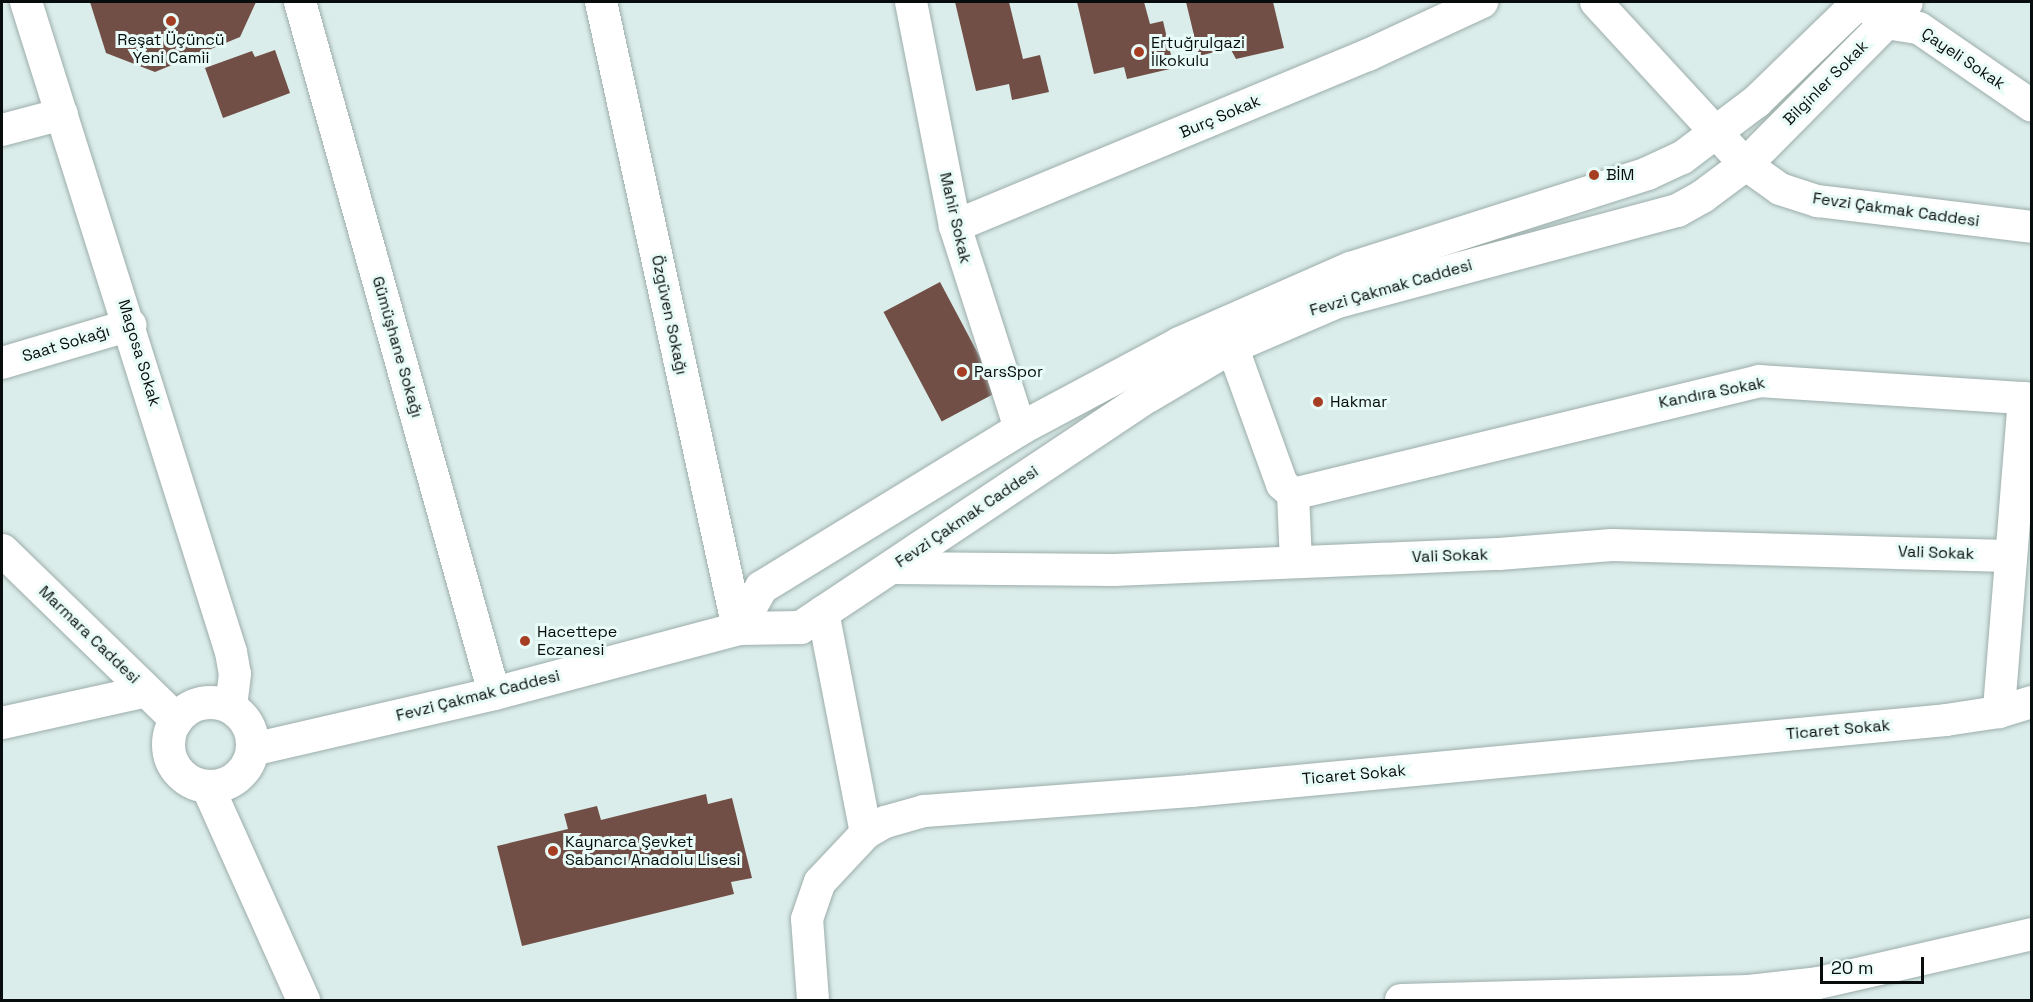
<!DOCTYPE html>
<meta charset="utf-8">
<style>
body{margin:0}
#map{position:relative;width:2033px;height:1002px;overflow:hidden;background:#dbedea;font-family:"Space Grotesk",sans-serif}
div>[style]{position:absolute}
.building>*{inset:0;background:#714f46;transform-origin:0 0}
.roads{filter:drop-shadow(0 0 2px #9cadaa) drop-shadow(0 0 2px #9cadaa)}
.minor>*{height:32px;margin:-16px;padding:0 16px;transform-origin:16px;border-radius:16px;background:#fff}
.tertiary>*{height:33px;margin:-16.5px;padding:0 16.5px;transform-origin:16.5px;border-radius:16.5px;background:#fff}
.tertiary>.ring{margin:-16.5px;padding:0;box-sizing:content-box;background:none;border:33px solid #fff;border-radius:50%}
.dots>*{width:16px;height:16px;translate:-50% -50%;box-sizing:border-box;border:3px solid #e9fbf7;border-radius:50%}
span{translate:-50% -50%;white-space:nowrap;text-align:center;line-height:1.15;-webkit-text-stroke:6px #e9fbf7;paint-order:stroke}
.poi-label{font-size:16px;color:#070d0c}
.left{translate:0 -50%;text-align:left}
.street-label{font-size:16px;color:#070d0c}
.frame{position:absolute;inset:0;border:3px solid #070d0c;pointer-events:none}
.scale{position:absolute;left:1820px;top:957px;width:104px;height:27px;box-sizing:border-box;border:3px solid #070d0c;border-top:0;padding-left:8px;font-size:18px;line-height:21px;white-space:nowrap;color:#070d0c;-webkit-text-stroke:4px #e9fbf7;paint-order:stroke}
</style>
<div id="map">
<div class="building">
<i style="clip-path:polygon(90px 2px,256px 2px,240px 37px,155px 72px,106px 53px)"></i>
<i style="clip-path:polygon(955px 2px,1009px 2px,1023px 59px,1040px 55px,1049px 92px,1012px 100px,1009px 84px,976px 91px)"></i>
<i style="clip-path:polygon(1077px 2px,1144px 2px,1150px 24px,1163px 21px,1174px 68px,1127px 79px,1124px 67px,1094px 74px)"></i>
<i style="clip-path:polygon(1186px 2px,1273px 2px,1284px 48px,1236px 59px,1230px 48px,1199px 56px)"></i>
<i style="clip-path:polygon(275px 50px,290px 93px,223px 118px,205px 68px,252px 51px,255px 57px)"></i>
<i style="left:940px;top:282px;width:124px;height:64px;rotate:62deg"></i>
<i style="clip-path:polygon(706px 794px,708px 804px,732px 798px,752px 878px,731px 882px,734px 894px,522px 946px,497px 846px,568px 829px,564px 814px,597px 806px,601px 820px)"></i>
</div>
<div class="roads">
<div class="minor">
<i style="left:26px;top:2px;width:682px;rotate:72.5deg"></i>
<i style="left:231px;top:652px;width:22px;rotate:80deg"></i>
<i style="left:235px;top:674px;width:34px;rotate:97deg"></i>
<i style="left:300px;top:2px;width:718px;rotate:74.32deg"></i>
<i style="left:601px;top:2px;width:641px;rotate:77.66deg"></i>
<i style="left:911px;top:2px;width:228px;rotate:78.9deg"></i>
<i style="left:955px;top:226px;width:212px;rotate:72.2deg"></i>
<i style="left:1596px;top:2px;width:220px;rotate:47.4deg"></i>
<i style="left:1745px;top:164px;width:43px;rotate:35.5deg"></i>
<i style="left:1780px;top:189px;width:40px;rotate:18deg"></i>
<i style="left:1818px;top:201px;width:216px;rotate:6.9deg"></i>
<i style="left:1862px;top:2px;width:32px;rotate:41deg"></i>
<i style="left:1886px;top:23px;width:33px;rotate:9deg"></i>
<i style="left:1919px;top:28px;width:137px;rotate:34.6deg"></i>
<i style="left:2px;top:130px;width:62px;rotate:-14.9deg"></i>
<i style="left:955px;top:226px;width:447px;rotate:-22.5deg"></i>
<i style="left:1368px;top:55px;width:126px;rotate:-24.9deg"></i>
<i style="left:1232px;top:346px;width:147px;rotate:70.1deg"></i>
<i style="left:1282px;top:484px;width:15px;rotate:42deg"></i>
<i style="left:1293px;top:494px;width:480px;rotate:-13.6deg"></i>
<i style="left:1759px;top:381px;width:266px;rotate:3.7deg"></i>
<i style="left:2024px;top:398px;width:315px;rotate:94.6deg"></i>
<i style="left:2px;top:363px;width:134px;rotate:-16.5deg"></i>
<i style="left:1293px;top:494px;width:68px;rotate:87.5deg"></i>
<i style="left:892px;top:568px;width:222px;rotate:0.5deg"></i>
<i style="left:1114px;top:570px;width:385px;rotate:-2.4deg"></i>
<i style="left:1499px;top:554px;width:113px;rotate:-4.6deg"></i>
<i style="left:1612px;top:545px;width:397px;rotate:1.6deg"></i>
<i style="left:823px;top:612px;width:225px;rotate:79deg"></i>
<i style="left:2px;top:723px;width:148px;rotate:-12.4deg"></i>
<i style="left:813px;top:1000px;width:81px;rotate:-94.2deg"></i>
<i style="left:807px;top:919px;width:39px;rotate:-71deg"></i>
<i style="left:820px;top:882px;width:67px;rotate:-46.8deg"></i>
<i style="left:866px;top:833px;width:22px;rotate:-30deg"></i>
<i style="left:885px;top:822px;width:41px;rotate:-15.8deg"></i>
<i style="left:924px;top:811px;width:268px;rotate:-4.3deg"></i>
<i style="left:1191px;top:791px;width:758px;rotate:-5.37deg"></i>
<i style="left:1946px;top:720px;width:54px;rotate:-8.6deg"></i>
<i style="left:1999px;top:712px;width:34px;rotate:-17deg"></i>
<i style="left:1401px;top:1000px;width:348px;rotate:-1.5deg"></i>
<i style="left:1749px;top:991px;width:69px;rotate:-6.6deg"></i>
<i style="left:1818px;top:983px;width:220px;rotate:-12.9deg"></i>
</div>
<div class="tertiary">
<i style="left:2px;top:550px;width:243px;rotate:44.2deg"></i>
<i style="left:738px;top:628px;width:47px;rotate:-60.7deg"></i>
<i style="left:761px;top:587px;width:304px;rotate:-31.5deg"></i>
<i style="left:1020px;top:428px;width:180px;rotate:-28.1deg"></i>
<i style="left:1179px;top:343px;width:187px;rotate:-23.7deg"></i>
<i style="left:1350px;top:268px;width:312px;rotate:-17.7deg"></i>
<i style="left:1647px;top:173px;width:38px;rotate:-25deg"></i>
<i style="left:1682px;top:157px;width:93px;rotate:-37.1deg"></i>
<i style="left:1756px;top:101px;width:142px;rotate:-44.1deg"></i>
<i class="ring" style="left:168px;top:702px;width:51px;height:51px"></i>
<i style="left:252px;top:749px;width:248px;rotate:-13deg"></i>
<i style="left:494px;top:693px;width:253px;rotate:-14.9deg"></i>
<i style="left:738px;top:628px;width:62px;rotate:-0.9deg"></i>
<i style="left:800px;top:627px;width:417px;rotate:-33.7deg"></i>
<i style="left:1147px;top:396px;width:99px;rotate:-30.5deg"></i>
<i style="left:1232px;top:346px;width:114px;rotate:-23.2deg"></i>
<i style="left:1337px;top:301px;width:352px;rotate:-15deg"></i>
<i style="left:1677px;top:210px;width:29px;rotate:-29deg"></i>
<i style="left:1702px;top:196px;width:54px;rotate:-36.7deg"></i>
<i style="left:1745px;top:164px;width:228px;rotate:-45.2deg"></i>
<i style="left:207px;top:786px;width:235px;rotate:65.8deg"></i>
</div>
</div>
<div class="dots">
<i style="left:171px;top:21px;background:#a63e23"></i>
<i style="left:1139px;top:52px;background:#a63e23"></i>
<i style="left:1594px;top:175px;background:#a63e23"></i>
<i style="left:962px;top:372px;background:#a63e23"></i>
<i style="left:1318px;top:402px;background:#a63e23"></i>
<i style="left:525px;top:641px;background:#a63e23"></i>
<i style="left:553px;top:851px;background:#a63e23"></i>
</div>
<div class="poi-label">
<span style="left:171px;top:49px">Reşat Üçüncü<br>Yeni Camii</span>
<span class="left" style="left:1151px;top:52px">Ertuğrulgazi<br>İlkokulu</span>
<span class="left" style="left:1606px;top:175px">BİM</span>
<span class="left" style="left:974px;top:372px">ParsSpor</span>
<span class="left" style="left:1330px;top:402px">Hakmar</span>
<span class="left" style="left:537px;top:641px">Hacettepe<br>Eczanesi</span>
<span class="left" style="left:565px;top:851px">Kaynarca Şevket<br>Sabancı Anadolu Lisesi</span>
</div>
<div class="street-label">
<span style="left:1963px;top:59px;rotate:34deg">Çayeli Sokak</span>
<span style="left:1826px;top:83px;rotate:-45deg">Bilginler Sokak</span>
<span style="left:1220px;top:117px;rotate:-23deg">Burç Sokak</span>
<span style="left:1896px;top:210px;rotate:8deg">Fevzi Çakmak Caddesi</span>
<span style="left:955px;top:218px;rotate:77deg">Mahir Sokak</span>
<span style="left:1391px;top:288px;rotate:-16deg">Fevzi Çakmak Caddesi</span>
<span style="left:669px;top:315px;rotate:78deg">Özgüven Sokağı</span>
<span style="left:66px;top:344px;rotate:-17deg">Saat Sokağı</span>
<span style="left:397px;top:347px;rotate:74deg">Gümüşhane Sokağı</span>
<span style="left:139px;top:353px;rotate:73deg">Magosa Sokak</span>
<span style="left:1712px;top:393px;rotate:-11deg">Kandıra Sokak</span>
<span style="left:967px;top:517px;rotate:-34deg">Fevzi Çakmak Caddesi</span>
<span style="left:1936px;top:553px;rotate:2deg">Vali Sokak</span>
<span style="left:1450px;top:556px;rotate:-2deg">Vali Sokak</span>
<span style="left:89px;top:635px;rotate:44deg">Marmara Caddesi</span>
<span style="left:478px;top:696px;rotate:-14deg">Fevzi Çakmak Caddesi</span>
<span style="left:1838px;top:730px;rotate:-5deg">Ticaret Sokak</span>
<span style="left:1354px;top:775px;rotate:-5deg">Ticaret Sokak</span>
</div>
<div class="frame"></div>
<div class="scale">20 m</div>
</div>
